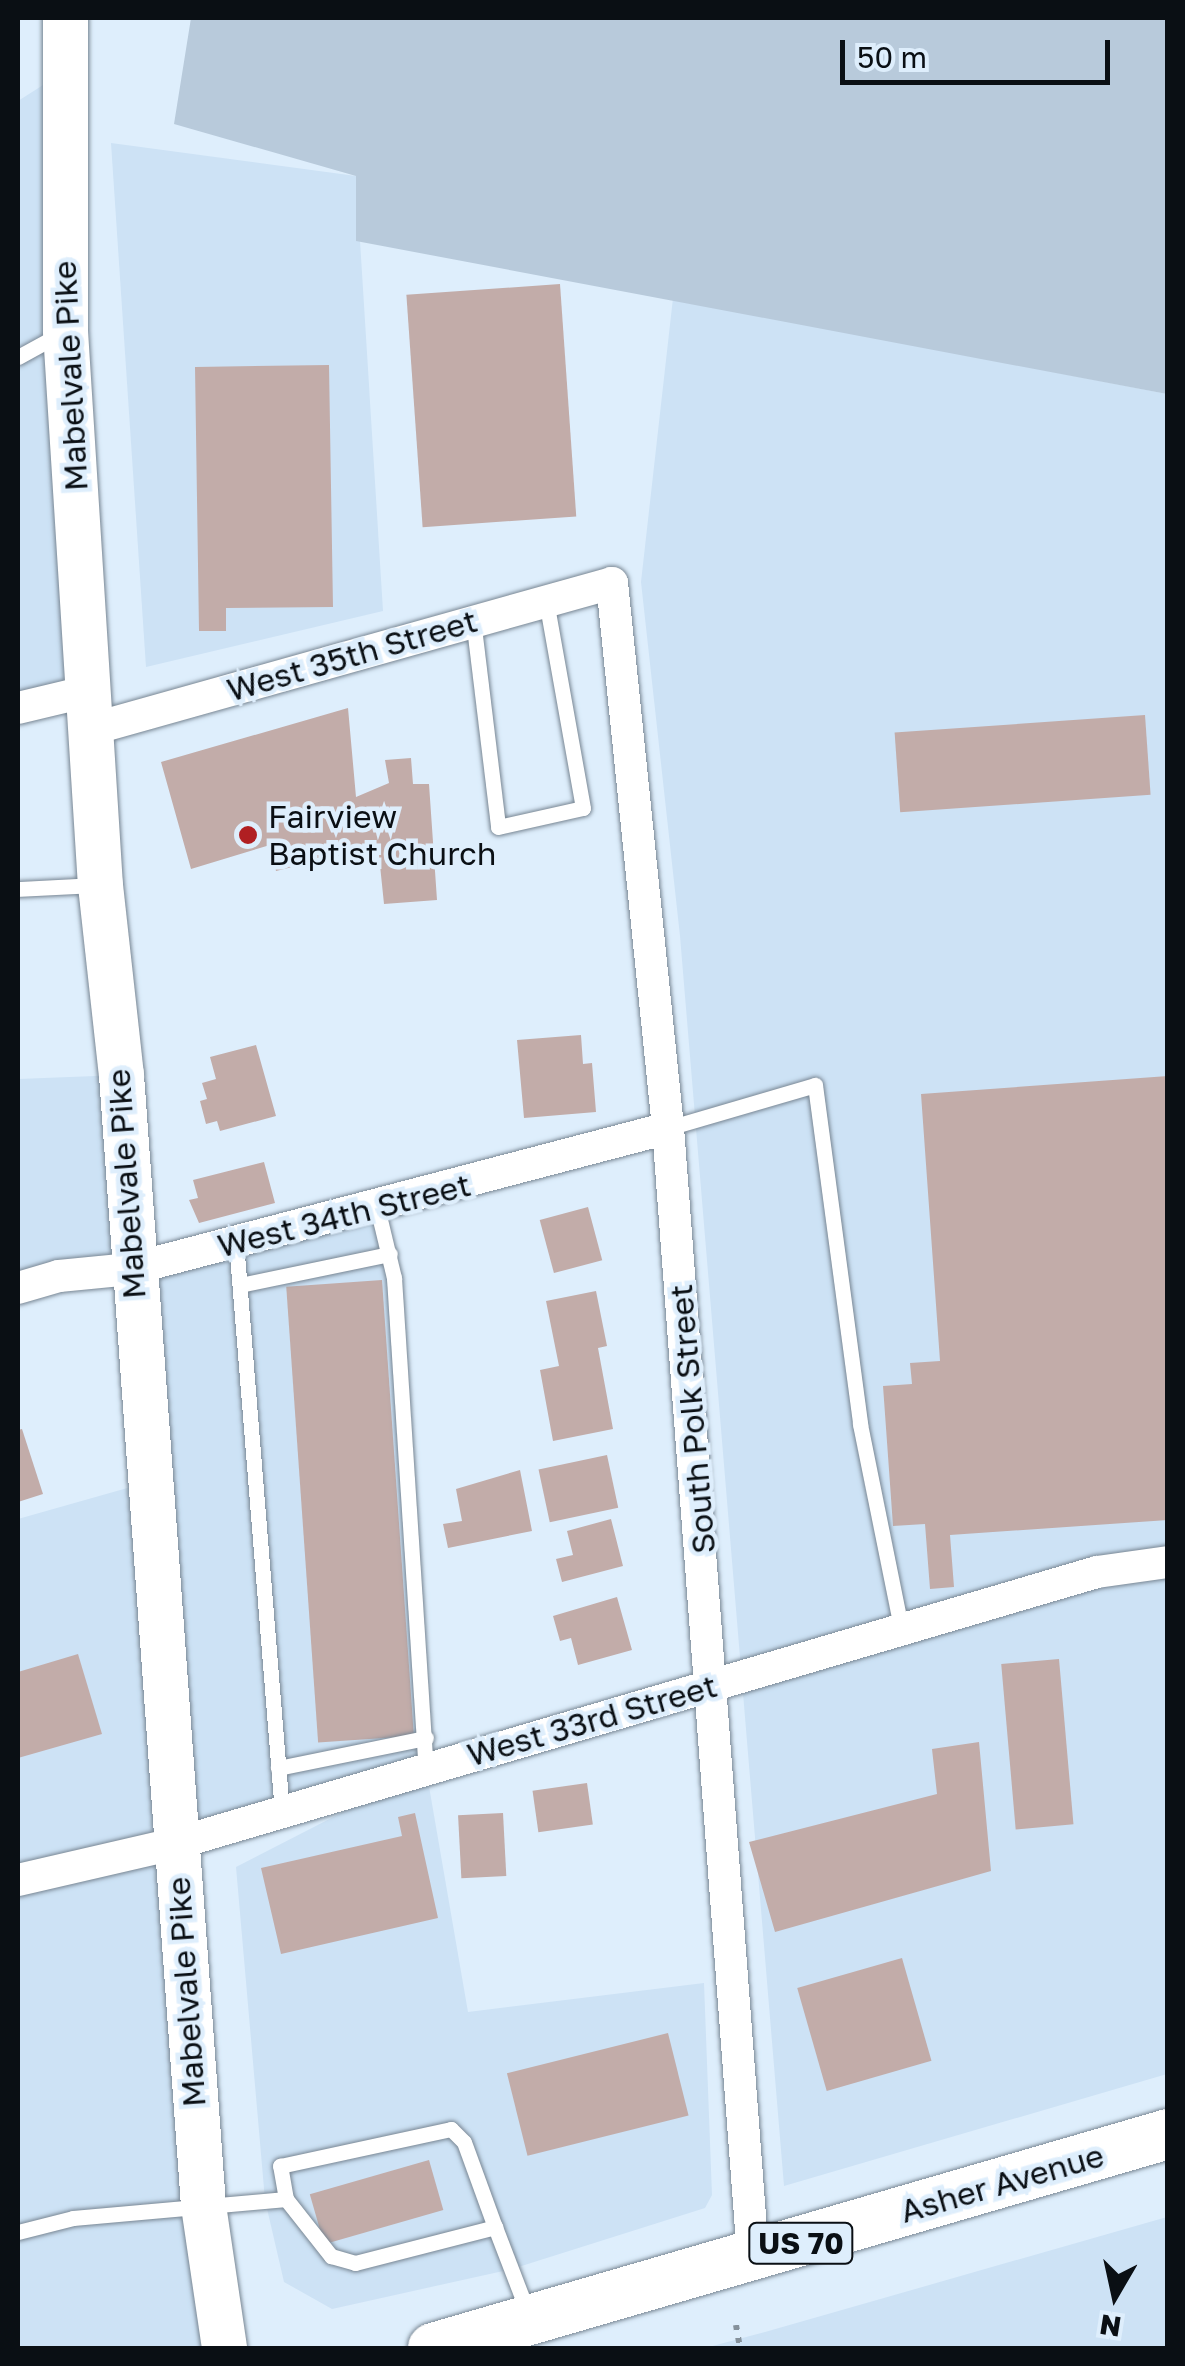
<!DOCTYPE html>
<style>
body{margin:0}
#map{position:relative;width:1185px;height:2366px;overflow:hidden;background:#deeefc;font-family:"Golos Text",sans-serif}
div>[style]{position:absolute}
.built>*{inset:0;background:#cde2f5}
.green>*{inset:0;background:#b8cadb}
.building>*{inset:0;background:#c2aca9;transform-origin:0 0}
.path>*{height:6px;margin-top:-3px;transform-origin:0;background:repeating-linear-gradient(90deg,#85919b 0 5px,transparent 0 13px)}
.roads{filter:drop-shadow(0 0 2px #788693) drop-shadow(0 0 2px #788693)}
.service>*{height:15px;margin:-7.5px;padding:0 7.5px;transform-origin:7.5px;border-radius:7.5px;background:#fff}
.minor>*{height:32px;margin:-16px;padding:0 16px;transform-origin:16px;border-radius:16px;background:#fff}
.secondary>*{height:45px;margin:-22.5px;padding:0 22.5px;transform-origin:22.5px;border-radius:22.5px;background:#fff}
.primary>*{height:50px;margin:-25px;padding:0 25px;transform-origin:25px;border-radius:25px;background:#fff}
.dots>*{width:28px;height:28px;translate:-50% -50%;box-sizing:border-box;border:5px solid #deeefc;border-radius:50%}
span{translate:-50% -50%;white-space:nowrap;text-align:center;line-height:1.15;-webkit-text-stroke:9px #deeefc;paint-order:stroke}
.shield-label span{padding:2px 8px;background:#deeefc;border:2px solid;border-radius:8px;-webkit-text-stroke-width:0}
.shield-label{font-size:30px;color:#0a0f14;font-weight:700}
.street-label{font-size:32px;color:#0a0f14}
.poi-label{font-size:32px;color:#0a0f14}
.left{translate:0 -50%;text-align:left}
.frame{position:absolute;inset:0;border:20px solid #0a0f14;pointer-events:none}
.north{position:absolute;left:1065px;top:2246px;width:100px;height:100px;-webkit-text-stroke:8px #deeefc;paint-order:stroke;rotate:189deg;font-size:28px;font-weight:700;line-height:40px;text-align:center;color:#0a0f14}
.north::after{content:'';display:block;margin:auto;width:35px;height:45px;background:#0a0f14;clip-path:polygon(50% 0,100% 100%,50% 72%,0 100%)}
.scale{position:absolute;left:840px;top:40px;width:270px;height:45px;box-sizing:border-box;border:5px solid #0a0f14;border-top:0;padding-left:12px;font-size:30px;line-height:35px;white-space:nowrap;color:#0a0f14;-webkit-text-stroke:8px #deeefc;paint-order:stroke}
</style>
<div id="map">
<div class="built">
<i style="clip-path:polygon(62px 73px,89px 691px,18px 711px,18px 101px)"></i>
<i style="clip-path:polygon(111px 143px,356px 176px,383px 611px,146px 667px)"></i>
<i style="clip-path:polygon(673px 298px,1167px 394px,1167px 2074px,784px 2186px,680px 936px,641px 582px)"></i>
<i style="clip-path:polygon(121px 1075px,132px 1269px,377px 1207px,394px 1278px,426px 1769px,468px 2012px,704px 1983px,712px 2195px,705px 2208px,512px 2269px,332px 2309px,284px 2282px,265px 2200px,236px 1867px,419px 1773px,175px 1844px,224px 2348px,18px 2348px,18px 1519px,145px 1483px,131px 1270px,18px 1289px,18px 1079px)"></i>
<i style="clip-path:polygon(1167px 2217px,1167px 2348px,705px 2348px,765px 2332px)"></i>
</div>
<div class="green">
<i style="clip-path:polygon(191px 18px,1167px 18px,1167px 394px,356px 241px,356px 176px,174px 124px)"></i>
</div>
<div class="building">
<i style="left:560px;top:284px;width:233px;height:154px;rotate:86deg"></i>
<i style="clip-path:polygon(329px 365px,333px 607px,226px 608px,226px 631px,199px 631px,195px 367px)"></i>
<i style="clip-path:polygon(348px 708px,356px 797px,389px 783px,385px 760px,411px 758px,413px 784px,429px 784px,437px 900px,384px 904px,378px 846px,276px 871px,270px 845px,191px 869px,161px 762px)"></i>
<i style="left:1145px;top:715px;width:80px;height:251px;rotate:86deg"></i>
<i style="clip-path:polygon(581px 1035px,583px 1064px,592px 1063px,596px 1112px,524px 1118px,517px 1040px)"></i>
<i style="clip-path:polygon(256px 1045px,276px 1116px,220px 1131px,217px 1121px,206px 1124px,200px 1101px,207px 1099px,202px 1083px,216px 1079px,210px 1057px)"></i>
<i style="clip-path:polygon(1168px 1076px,1168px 1520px,950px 1535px,954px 1587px,930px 1589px,925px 1524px,893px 1526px,883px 1386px,912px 1384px,910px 1363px,940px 1361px,921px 1094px)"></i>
<i style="clip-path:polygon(264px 1162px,275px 1203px,199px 1223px,189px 1200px,198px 1198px,193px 1180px)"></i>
<i style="left:588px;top:1207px;width:55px;height:50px;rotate:75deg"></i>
<i style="left:382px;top:1280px;width:457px;height:96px;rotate:86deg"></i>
<i style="clip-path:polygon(596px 1291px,607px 1346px,598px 1348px,613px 1429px,553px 1441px,540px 1370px,559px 1366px,546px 1301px)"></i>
<i style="clip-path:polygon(22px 1429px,43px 1494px,18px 1502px,18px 1430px)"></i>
<i style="left:607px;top:1455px;width:54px;height:70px;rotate:78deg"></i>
<i style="clip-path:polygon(520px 1470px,532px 1531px,448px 1548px,443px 1524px,462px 1521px,456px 1489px)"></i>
<i style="clip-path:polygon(611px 1519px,623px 1566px,562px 1582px,556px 1559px,573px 1555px,567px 1531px)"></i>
<i style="clip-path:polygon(617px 1597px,632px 1650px,578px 1665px,571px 1638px,560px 1641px,553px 1616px)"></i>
<i style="clip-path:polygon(78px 1654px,102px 1734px,18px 1758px,18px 1672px)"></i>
<i style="left:1059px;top:1659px;width:166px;height:58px;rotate:85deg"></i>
<i style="clip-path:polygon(979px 1742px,991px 1871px,775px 1932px,749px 1842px,937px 1794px,932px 1749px)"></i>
<i style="left:587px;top:1783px;width:42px;height:55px;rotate:82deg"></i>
<i style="clip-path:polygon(415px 1813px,438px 1918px,281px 1954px,261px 1868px,402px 1836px,398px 1817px)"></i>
<i style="left:503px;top:1813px;width:63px;height:45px;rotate:87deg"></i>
<i style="left:902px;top:1958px;width:107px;height:109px;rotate:74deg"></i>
<i style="left:668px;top:2033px;width:85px;height:166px;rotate:76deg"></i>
<i style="left:429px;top:2160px;width:52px;height:124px;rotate:74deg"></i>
</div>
<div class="path">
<i style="left:736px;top:2325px;width:23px;rotate:80deg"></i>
</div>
<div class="roads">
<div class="service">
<i style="left:18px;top:357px;width:46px;rotate:-28.8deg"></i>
<i style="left:473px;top:619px;width:209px;rotate:83.1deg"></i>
<i style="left:498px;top:827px;width:87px;rotate:-12.6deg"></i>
<i style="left:583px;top:808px;width:210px;rotate:-100.1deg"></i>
<i style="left:18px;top:889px;width:80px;rotate:-2.9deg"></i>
<i style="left:668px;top:1128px;width:153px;rotate:-16.3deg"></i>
<i style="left:815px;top:1085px;width:342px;rotate:82.4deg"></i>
<i style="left:860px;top:1424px;width:208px;rotate:78.6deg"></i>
<i style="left:377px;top:1207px;width:73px;rotate:76.5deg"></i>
<i style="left:394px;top:1278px;width:492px;rotate:86.3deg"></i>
<i style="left:236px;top:1242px;width:572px;rotate:85.39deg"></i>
<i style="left:240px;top:1285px;width:153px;rotate:-11.7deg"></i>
<i style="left:278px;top:1768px;width:151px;rotate:-11.5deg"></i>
<i style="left:286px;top:2199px;width:34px;rotate:-100deg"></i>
<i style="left:280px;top:2166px;width:175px;rotate:-12.2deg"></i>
<i style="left:451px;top:2129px;width:18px;rotate:45deg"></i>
<i style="left:464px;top:2142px;width:90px;rotate:70deg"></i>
<i style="left:18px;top:2232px;width:57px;rotate:-14.3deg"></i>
<i style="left:73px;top:2218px;width:214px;rotate:-5.1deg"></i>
<i style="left:286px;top:2199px;width:73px;rotate:51.7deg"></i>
<i style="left:331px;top:2256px;width:25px;rotate:16deg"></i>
<i style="left:355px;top:2263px;width:145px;rotate:-14.4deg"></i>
<i style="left:495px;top:2227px;width:92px;rotate:69deg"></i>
</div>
<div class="minor">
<i style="left:18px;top:708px;width:73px;rotate:-13.5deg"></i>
<i style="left:92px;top:729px;width:540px;rotate:-15.68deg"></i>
<i style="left:612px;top:583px;width:548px;rotate:84.13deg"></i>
<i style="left:668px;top:1128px;width:1132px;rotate:85.69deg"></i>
<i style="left:18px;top:1288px;width:43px;rotate:-16.3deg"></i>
<i style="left:59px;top:1276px;width:72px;rotate:-5.6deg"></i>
<i style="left:131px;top:1269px;width:555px;rotate:-14.71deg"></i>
<i style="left:18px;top:1880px;width:160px;rotate:-13deg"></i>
<i style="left:174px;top:1844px;width:962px;rotate:-16.42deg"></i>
<i style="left:1097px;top:1572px;width:72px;rotate:-8deg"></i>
</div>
<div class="secondary">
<i style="left:65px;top:18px;width:313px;rotate:90deg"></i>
<i style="left:65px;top:331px;width:555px;rotate:86.39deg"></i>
<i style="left:100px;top:885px;width:191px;rotate:83.7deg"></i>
<i style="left:121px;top:1075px;width:1133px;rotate:85.85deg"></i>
<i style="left:203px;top:2205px;width:145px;rotate:81.6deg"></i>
</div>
<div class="primary">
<i style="left:433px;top:2348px;width:766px;rotate:-16.23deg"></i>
</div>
</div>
<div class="dots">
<i style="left:248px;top:835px;background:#b01f22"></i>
</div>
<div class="shield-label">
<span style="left:801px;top:2243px">US 70</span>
</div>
<div class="street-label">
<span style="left:70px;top:376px;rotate:-93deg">Mabelvale Pike</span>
<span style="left:352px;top:655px;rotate:-16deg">West 35th Street</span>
<span style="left:126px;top:1184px;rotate:-94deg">Mabelvale Pike</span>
<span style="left:344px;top:1215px;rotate:-14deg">West 34th Street</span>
<span style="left:692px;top:1419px;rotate:-95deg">South Polk Street</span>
<span style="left:592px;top:1720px;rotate:-16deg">West 33rd Street</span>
<span style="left:186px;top:1992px;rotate:-94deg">Mabelvale Pike</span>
<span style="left:1002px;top:2183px;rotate:-16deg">Asher Avenue</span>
</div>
<div class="poi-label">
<span class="left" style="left:268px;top:835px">Fairview<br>Baptist Church</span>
</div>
<div class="frame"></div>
<div class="north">N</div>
<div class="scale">50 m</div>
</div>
